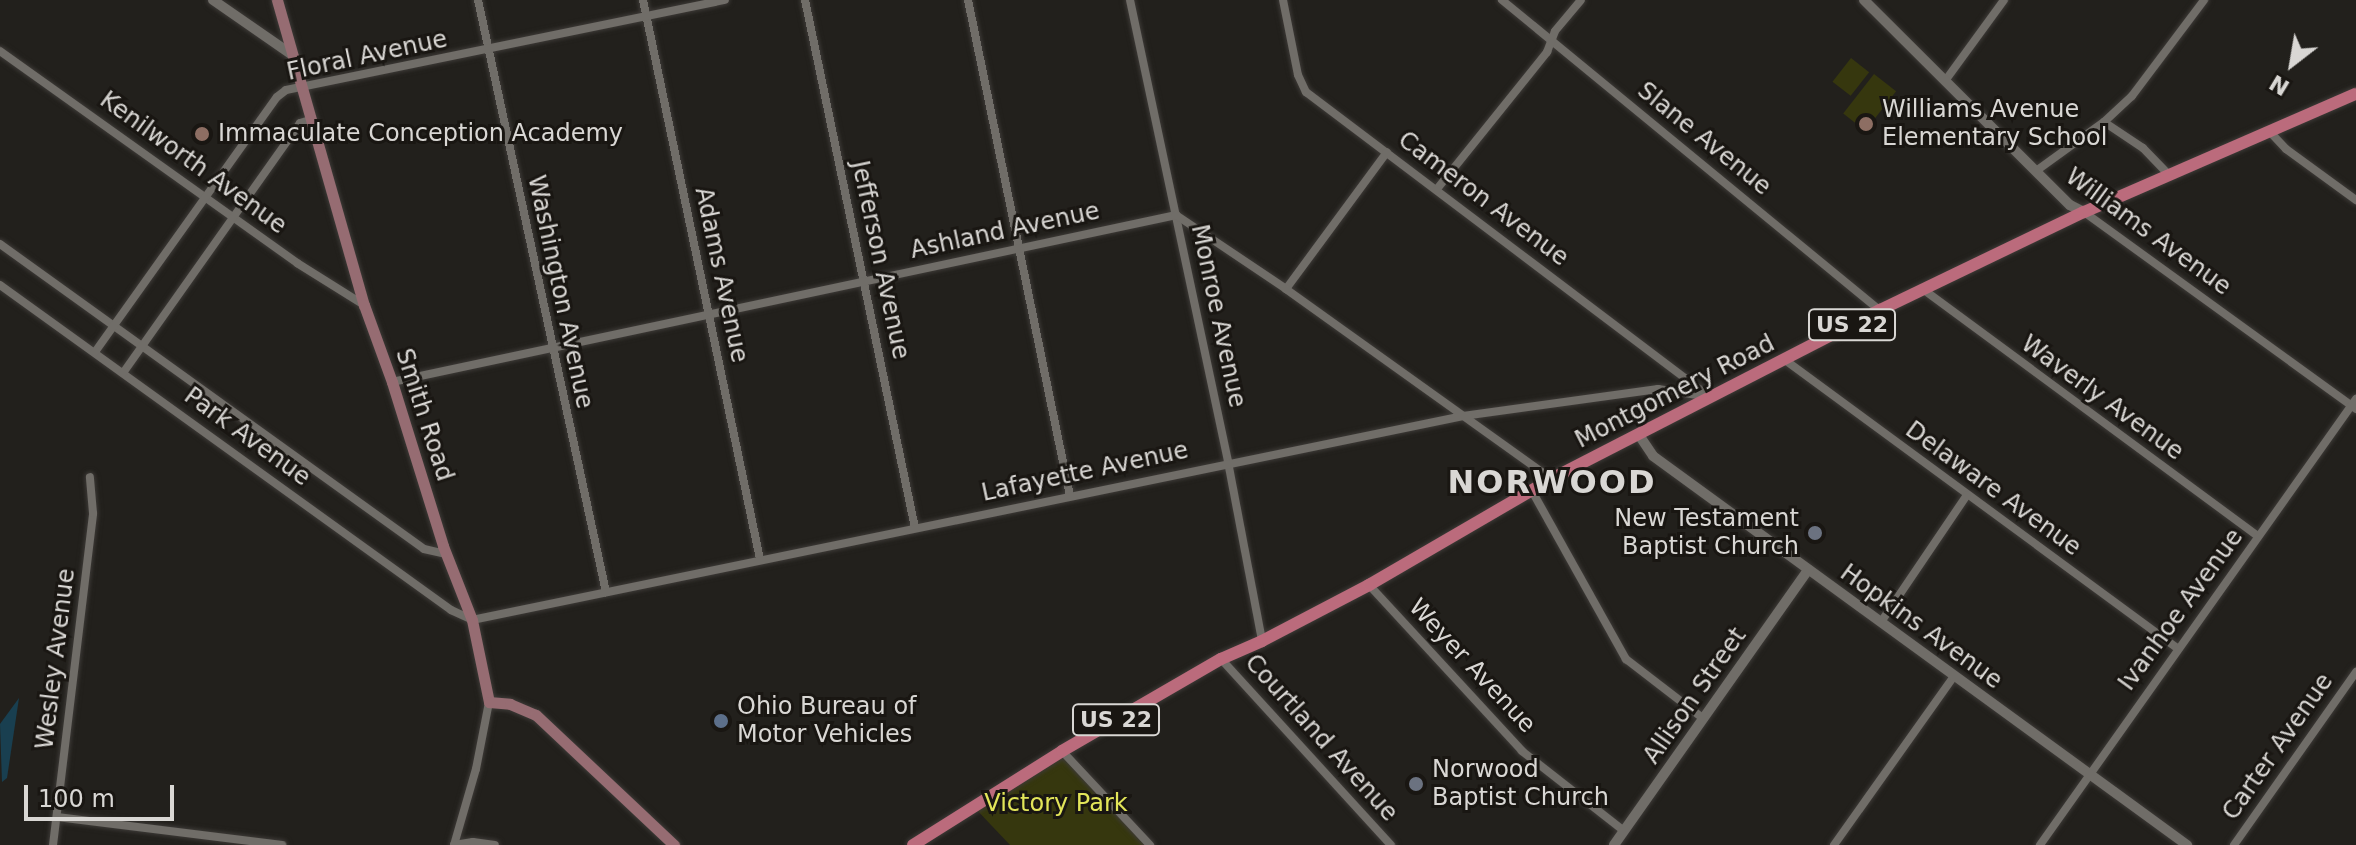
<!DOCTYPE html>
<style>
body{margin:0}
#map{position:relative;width:2356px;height:845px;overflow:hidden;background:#22201c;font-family:"DejaVu Sans",sans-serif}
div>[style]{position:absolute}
.green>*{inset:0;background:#36370e;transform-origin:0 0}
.water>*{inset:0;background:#193f50}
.roads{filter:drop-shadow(0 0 2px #3d3a37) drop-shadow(0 0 2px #3d3a37)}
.minor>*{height:8px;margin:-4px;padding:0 4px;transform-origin:4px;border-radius:4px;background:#706d68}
.tertiary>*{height:10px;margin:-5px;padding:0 5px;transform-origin:5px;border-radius:5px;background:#706d68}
.secondary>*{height:11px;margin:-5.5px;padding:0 5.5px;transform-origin:5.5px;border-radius:5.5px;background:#966c72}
.primary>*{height:12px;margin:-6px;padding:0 6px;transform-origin:6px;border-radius:6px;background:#bb6b7c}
.dots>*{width:22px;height:22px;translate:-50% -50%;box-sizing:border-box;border:4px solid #191612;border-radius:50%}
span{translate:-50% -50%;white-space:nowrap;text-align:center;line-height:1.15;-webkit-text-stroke:6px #191612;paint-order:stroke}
.shield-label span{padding:2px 6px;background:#191612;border:2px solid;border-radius:6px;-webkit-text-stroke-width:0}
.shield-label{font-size:22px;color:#d9d7d4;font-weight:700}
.street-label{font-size:24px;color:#d9d7d4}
.poi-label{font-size:24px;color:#d9d7d4}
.left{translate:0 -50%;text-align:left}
.right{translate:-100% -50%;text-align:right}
.park-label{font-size:24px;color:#e2e559}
.district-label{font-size:32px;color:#d9d7d4;font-weight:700;letter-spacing:2px}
.north{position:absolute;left:2252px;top:24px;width:80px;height:80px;-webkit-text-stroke:6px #191612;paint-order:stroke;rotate:211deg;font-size:22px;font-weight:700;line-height:32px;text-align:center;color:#d9d7d4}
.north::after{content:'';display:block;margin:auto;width:28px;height:36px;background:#d9d7d4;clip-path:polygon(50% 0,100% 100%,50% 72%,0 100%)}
.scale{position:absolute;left:24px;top:785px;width:150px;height:36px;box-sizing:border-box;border:4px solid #d9d7d4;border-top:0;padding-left:10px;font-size:24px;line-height:28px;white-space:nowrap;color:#d9d7d4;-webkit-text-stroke:6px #191612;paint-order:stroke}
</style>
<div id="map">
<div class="green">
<i style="left:1851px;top:58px;width:23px;height:30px;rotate:38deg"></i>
<i style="left:1874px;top:74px;width:28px;height:50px;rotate:38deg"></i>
<i style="clip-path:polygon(1062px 751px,1150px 845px,1010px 845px,973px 806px)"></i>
</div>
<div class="water">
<i style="clip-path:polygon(19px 698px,7px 778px,2px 782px,0 724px)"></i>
</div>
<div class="roads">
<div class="minor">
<i style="left:478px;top:0;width:606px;rotate:77.8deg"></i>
<i style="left:643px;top:0;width:571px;rotate:78.18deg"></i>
<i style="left:805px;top:0;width:539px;rotate:78.23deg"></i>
<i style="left:968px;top:0;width:506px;rotate:78.38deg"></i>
<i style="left:1130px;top:0;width:472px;rotate:78deg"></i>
<i style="left:1228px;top:462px;width:182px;rotate:79.2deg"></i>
<i style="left:1283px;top:0;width:76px;rotate:78.7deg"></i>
<i style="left:1298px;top:75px;width:19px;rotate:65deg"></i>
<i style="left:1306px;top:92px;width:506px;rotate:37.05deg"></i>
<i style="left:1502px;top:0;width:489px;rotate:39.4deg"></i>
<i style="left:0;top:51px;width:365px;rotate:35.5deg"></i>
<i style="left:297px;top:263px;width:79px;rotate:32.1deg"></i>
<i style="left:1945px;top:81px;width:100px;rotate:-53.9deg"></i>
<i style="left:2104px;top:122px;width:47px;rotate:33.7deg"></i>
<i style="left:2143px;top:148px;width:37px;rotate:46deg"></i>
<i style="left:2271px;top:133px;width:22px;rotate:47deg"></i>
<i style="left:2286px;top:149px;width:87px;rotate:36.1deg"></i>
<i style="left:2036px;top:171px;width:84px;rotate:-35.8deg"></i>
<i style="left:2104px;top:122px;width:38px;rotate:-43deg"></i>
<i style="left:2132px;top:96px;width:120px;rotate:-53.1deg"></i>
<i style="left:1437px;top:189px;width:176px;rotate:-51.2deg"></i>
<i style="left:1547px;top:52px;width:22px;rotate:-69deg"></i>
<i style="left:1555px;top:31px;width:40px;rotate:-50deg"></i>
<i style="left:2084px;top:212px;width:336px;rotate:35.9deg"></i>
<i style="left:0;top:244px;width:522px;rotate:35.73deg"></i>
<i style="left:424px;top:549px;width:23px;rotate:13deg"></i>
<i style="left:0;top:285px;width:556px;rotate:35.78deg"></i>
<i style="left:451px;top:610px;width:23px;rotate:25deg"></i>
<i style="left:472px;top:620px;width:1012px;rotate:-11.63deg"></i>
<i style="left:1463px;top:416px;width:197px;rotate:-7.9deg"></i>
<i style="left:1658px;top:389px;width:53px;rotate:8.7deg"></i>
<i style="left:1286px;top:289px;width:170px;rotate:-53.6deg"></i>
<i style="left:1924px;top:290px;width:415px;rotate:36.4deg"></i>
<i style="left:95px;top:352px;width:313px;rotate:-54.5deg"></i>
<i style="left:277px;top:97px;width:11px;rotate:-38deg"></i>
<i style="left:286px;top:90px;width:448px;rotate:-11.6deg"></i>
<i style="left:1785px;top:360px;width:486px;rotate:36.3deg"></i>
<i style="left:123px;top:373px;width:306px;rotate:-54.7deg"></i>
<i style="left:300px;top:123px;width:10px;rotate:-17deg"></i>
<i style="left:392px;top:382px;width:802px;rotate:-12.02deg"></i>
<i style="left:1176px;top:215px;width:133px;rotate:33.9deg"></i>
<i style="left:1286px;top:289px;width:326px;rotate:35.6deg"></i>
<i style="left:1532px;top:491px;width:193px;rotate:60.8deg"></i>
<i style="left:1626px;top:659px;width:98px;rotate:37.6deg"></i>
<i style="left:1369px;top:585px;width:226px;rotate:47.3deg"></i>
<i style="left:1522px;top:751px;width:130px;rotate:38.1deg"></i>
<i style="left:1881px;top:622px;width:153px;rotate:-55.9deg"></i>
<i style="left:1221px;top:659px;width:252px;rotate:47.6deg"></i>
<i style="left:1062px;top:751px;width:129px;rotate:46.9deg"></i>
<i style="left:57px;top:817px;width:227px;rotate:7.1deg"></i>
<i style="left:53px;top:845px;width:334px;rotate:-83.1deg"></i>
<i style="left:93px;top:513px;width:36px;rotate:-95deg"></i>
<i style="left:454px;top:845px;width:79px;rotate:-73.9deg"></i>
<i style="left:476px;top:769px;width:68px;rotate:-79deg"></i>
<i style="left:454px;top:845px;width:19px;rotate:-9deg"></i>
<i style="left:473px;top:842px;width:22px;rotate:8deg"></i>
<i style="left:1834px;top:845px;width:207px;rotate:-54.6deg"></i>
<i style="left:2040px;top:845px;width:547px;rotate:-54.68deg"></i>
<i style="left:2234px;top:845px;width:212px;rotate:-54.8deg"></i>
</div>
<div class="tertiary">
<i style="left:213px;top:0;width:95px;rotate:34.7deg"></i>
<i style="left:1864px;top:0;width:291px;rotate:44.9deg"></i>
<i style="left:2070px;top:205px;width:16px;rotate:27deg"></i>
<i style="left:1639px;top:435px;width:25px;rotate:56deg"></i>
<i style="left:1653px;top:456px;width:661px;rotate:36.07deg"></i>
<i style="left:1614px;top:845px;width:337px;rotate:-54.8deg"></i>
</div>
<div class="secondary">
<i style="left:277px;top:0;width:317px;rotate:74.1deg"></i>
<i style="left:364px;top:305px;width:82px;rotate:70deg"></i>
<i style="left:392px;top:382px;width:172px;rotate:72.7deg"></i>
<i style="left:443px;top:546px;width:79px;rotate:68.6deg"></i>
<i style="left:472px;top:620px;width:84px;rotate:78.3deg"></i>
<i style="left:489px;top:702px;width:21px;rotate:5deg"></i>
<i style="left:510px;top:704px;width:28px;rotate:23deg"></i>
<i style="left:536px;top:715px;width:190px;rotate:43.3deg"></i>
</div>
<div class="primary">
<i style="left:913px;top:845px;width:176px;rotate:-32.2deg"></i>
<i style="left:1062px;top:751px;width:184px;rotate:-30.1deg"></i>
<i style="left:1221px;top:659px;width:45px;rotate:-23.7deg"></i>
<i style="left:1262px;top:641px;width:121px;rotate:-27.6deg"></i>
<i style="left:1369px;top:585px;width:211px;rotate:-30.2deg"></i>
<i style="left:1551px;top:479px;width:370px;rotate:-27.2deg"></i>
<i style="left:1880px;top:310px;width:226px;rotate:-25.7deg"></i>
<i style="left:2084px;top:212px;width:296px;rotate:-23.5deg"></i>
</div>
</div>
<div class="dots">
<i style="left:1866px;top:124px;background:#8d6e63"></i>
<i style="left:202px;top:134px;background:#8d6e63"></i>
<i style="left:1815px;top:533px;background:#6b7280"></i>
<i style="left:721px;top:721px;background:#5c6f8a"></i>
<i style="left:1416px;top:784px;background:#6b7280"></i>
</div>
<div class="shield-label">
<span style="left:1852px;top:325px">US 22</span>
<span style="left:1116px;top:720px">US 22</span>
</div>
<div class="street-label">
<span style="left:367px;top:56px;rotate:-12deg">Floral Avenue</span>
<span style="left:1704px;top:139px;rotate:39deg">Slane Avenue</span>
<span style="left:193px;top:163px;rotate:36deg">Kenilworth Avenue</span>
<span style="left:1483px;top:199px;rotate:37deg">Cameron Avenue</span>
<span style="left:1005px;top:231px;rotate:-12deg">Ashland Avenue</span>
<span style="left:2148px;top:232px;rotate:36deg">Williams Avenue</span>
<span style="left:880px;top:260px;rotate:78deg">Jefferson Avenue</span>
<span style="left:721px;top:275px;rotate:78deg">Adams Avenue</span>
<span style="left:560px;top:292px;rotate:78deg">Washington Avenue</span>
<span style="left:1218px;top:316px;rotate:78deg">Monroe Avenue</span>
<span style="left:1675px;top:392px;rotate:-27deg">Montgomery Road</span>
<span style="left:2102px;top:398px;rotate:36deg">Waverly Avenue</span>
<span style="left:424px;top:415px;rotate:72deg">Smith Road</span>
<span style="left:247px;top:437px;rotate:36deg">Park Avenue</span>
<span style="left:1085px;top:472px;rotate:-12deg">Lafayette Avenue</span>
<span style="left:1993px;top:489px;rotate:36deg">Delaware Avenue</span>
<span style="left:2181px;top:610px;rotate:-54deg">Ivanhoe Avenue</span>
<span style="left:1921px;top:627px;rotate:36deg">Hopkins Avenue</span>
<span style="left:56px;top:659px;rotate:-83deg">Wesley Avenue</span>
<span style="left:1472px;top:666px;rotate:47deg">Weyer Avenue</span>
<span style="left:1695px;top:696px;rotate:-55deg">Allison Street</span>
<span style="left:1321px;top:738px;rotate:48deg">Courtland Avenue</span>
<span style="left:2278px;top:747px;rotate:-55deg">Carter Avenue</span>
</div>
<div class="poi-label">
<span class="left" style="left:1882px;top:124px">Williams Avenue<br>Elementary School</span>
<span class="left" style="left:218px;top:134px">Immaculate Conception Academy</span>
<span class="right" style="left:1799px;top:533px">New Testament<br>Baptist Church</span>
<span class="left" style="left:737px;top:721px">Ohio Bureau of<br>Motor Vehicles</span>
<span class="left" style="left:1432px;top:784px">Norwood<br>Baptist Church</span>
</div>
<div class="park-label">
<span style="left:1056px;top:804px">Victory Park</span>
</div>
<div class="district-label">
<span style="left:1552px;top:482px">NORWOOD</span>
</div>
<div class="north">N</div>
<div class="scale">100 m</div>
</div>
